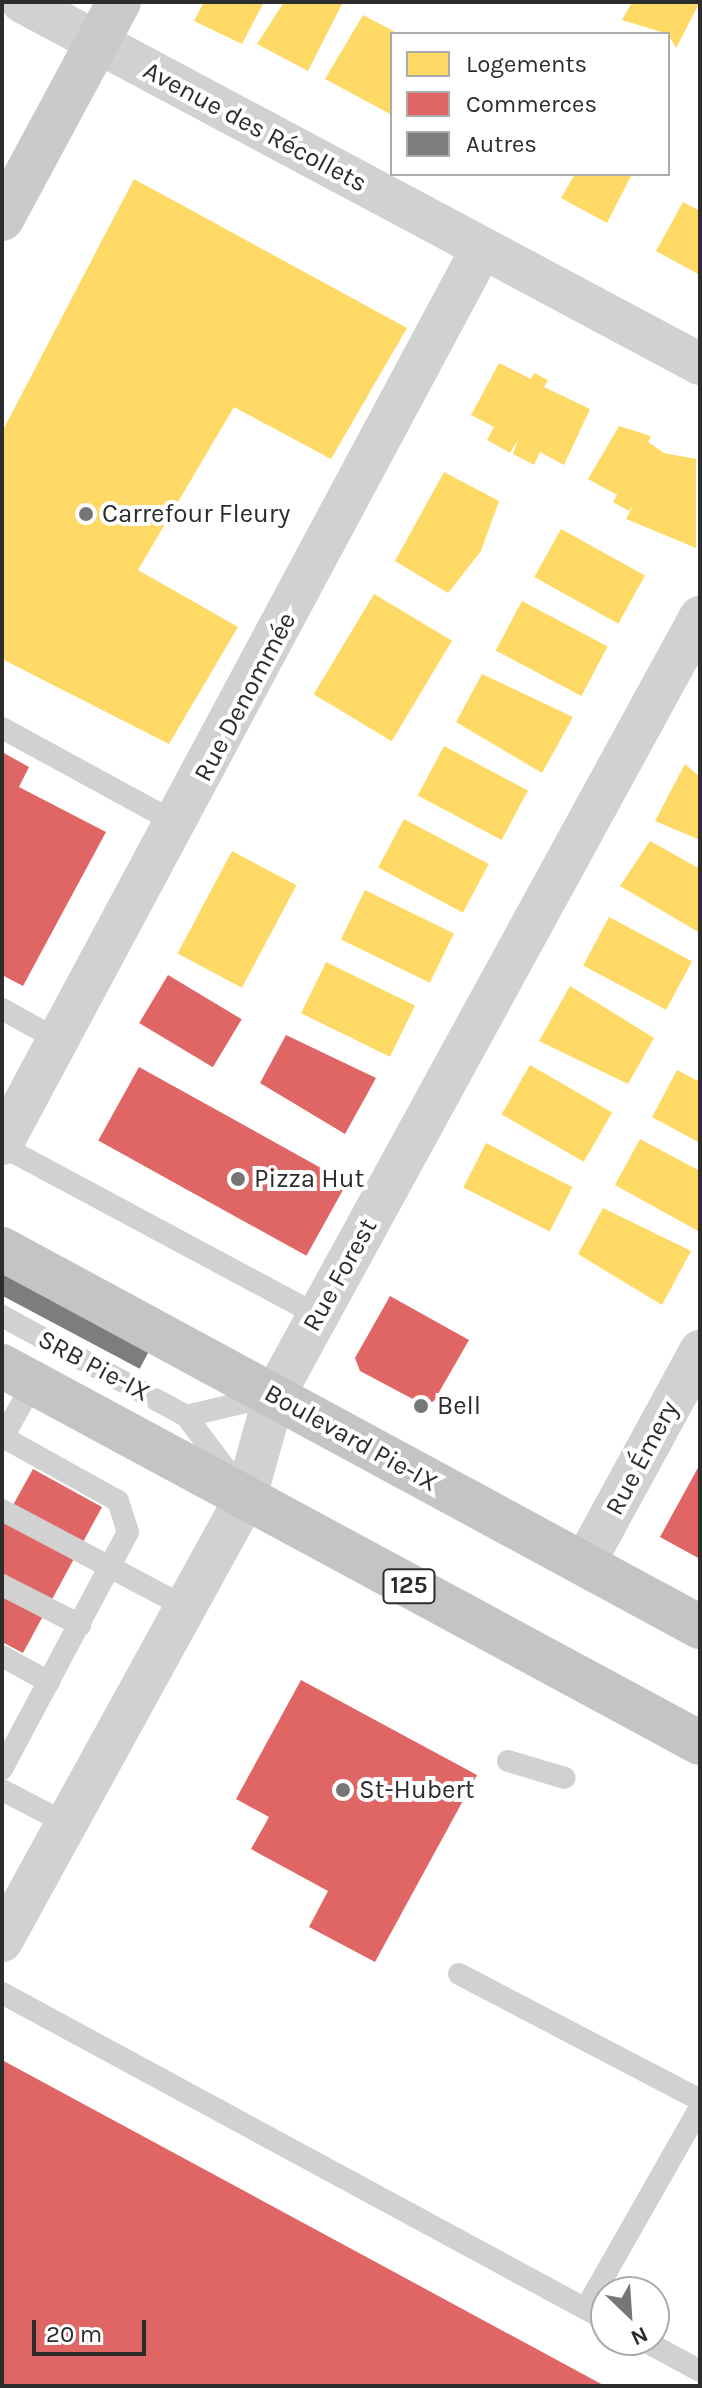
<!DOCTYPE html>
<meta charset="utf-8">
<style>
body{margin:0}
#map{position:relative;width:702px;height:2388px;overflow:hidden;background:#fff;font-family:Karla,sans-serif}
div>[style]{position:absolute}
.homes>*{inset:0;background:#ffd966;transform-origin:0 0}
.shops>*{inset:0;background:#e06666;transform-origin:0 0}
.building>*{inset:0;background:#7d7d7d;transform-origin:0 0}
.lane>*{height:22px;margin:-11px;padding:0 11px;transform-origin:11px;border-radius:11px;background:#d1d1d1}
.street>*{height:42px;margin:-21px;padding:0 21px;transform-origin:21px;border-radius:21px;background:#d1d1d1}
.secondary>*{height:44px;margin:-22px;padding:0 22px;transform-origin:22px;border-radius:22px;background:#cacaca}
.primary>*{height:44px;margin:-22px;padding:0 22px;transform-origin:22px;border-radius:22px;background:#c4c4c4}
.dots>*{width:22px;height:22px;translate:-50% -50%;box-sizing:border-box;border:4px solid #fff;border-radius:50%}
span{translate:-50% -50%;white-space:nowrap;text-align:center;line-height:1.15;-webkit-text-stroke:8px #fff;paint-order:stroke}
.shield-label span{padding:2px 6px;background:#fff;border:2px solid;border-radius:6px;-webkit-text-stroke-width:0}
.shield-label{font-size:24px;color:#2c2c2c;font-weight:700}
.street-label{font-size:26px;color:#2c2c2c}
.poi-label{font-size:26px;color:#2c2c2c}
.left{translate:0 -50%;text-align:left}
.frame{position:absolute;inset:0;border:4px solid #2c2c2c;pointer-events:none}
.legend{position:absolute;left:390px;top:32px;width:280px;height:144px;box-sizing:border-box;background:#fff;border:2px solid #ababab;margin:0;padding:10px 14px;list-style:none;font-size:24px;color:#2c2c2c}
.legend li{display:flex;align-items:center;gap:16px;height:40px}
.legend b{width:40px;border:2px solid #ababab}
.north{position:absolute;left:590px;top:2276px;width:80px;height:80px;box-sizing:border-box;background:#fff;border:2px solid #ababab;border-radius:50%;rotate:155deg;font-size:22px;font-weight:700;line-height:32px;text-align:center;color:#2c2c2c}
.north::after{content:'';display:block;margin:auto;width:28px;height:36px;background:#767676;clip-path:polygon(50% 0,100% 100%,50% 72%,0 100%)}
.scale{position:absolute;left:32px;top:2320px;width:114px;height:36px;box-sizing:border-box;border:4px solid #2c2c2c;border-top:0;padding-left:10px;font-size:24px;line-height:28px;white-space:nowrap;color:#2c2c2c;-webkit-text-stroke:6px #fff;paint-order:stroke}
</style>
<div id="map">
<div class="homes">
<i style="clip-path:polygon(204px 2px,264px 2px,242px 44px,194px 21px)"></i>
<i style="clip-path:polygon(284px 2px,343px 2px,308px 71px,257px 44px)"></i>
<i style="clip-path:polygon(632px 2px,700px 2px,676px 48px,668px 34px,622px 20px)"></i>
<i style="clip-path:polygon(363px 15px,399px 34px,392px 34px,392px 115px,325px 79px)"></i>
<i style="clip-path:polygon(575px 174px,632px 174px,607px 223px,561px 198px)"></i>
<i style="clip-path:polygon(134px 179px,407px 328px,331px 459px,234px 407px,138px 570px,238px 627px,169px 744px,2px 659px,2px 432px)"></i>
<i style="clip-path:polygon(683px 202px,700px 211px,700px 275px,656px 251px)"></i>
<i style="clip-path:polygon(499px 363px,531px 379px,534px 373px,548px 380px,544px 387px,590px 409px,564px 465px,540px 452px,534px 465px,513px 454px,518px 440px,510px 453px,487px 440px,494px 427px,471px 415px)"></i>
<i style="clip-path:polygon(619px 426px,651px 436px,648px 442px,664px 453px,696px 459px,696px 548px,626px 519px,634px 504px,629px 511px,613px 502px,617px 495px,588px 479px)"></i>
<i style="clip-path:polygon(444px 472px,499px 501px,481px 551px,448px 593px,395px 561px)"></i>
<i style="left:561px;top:529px;width:96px;height:55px;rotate:29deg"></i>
<i style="left:374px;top:594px;width:91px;height:117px;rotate:31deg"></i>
<i style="left:522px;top:601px;width:97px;height:56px;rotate:28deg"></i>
<i style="clip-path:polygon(482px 674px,573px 717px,542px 773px,456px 722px)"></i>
<i style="left:444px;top:746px;width:95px;height:56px;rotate:28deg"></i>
<i style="clip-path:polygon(685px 764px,700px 777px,700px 840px,655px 821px)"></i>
<i style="left:404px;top:819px;width:96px;height:55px;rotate:28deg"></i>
<i style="clip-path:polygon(650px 841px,700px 869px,700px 933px,620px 886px)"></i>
<i style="left:232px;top:851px;width:73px;height:116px;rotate:28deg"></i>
<i style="left:365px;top:890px;width:99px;height:55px;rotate:26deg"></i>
<i style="left:609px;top:917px;width:94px;height:55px;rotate:28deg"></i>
<i style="left:326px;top:962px;width:99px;height:57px;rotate:26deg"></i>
<i style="clip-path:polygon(570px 986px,654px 1038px,628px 1084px,539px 1041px)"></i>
<i style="left:530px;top:1065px;width:95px;height:57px;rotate:30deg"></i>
<i style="clip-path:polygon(677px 1070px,700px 1082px,700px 1143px,652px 1117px)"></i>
<i style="clip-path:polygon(640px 1139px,700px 1171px,698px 1231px,615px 1185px)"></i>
<i style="left:486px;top:1143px;width:97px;height:50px;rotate:27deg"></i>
<i style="clip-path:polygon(603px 1208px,691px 1251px,662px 1305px,578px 1254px)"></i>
</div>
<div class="shops">
<i style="clip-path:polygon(2px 752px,29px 767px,19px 787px,106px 832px,23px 986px,2px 975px)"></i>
<i style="left:168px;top:975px;width:86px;height:56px;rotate:31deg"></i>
<i style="clip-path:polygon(286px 1035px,376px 1078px,345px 1134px,260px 1083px)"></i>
<i style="left:139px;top:1067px;width:238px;height:84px;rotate:29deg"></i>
<i style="clip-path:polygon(390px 1296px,469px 1340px,434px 1401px,424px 1405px,360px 1371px,355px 1358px)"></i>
<i style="clip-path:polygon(700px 1464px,700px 1559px,660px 1537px)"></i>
<i style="clip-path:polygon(33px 1469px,102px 1507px,23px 1653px,2px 1642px,2px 1525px)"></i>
<i style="clip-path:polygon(301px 1680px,477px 1775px,375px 1962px,309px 1927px,328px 1891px,251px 1849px,269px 1817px,236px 1799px)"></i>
<i style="clip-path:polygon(2px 2060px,605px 2386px,2px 2386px)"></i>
</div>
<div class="building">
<i style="left:2px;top:1274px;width:166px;height:19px;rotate:28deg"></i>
</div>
<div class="lane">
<i style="left:2px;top:728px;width:200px;rotate:28.6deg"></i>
<i style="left:2px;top:1009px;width:66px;rotate:28.9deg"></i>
<i style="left:2px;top:1146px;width:357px;rotate:28.2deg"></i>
<i style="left:2px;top:1316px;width:209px;rotate:28.5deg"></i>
<i style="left:186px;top:1416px;width:80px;rotate:53.1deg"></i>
<i style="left:186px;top:1416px;width:83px;rotate:-13.2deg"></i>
<i style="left:2px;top:1439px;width:64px;rotate:-61deg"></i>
<i style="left:2px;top:1510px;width:209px;rotate:27.9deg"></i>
<i style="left:2px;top:1585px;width:88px;rotate:27.1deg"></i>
<i style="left:2px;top:1656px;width:54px;rotate:29deg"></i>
<i style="left:508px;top:1761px;width:59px;rotate:16.6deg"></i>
<i style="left:2px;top:1769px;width:268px;rotate:-62deg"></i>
<i style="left:128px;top:1532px;width:33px;rotate:-108deg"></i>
<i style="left:118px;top:1501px;width:132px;rotate:-150.9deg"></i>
<i style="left:2px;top:1790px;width:73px;rotate:27.6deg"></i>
<i style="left:459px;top:1974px;width:272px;rotate:27.6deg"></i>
<i style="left:2px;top:1993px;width:687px;rotate:28.43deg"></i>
<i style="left:586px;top:2308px;width:231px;rotate:-60.4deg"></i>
<i style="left:643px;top:2340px;width:65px;rotate:28.5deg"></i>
</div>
<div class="street">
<i style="left:22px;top:2px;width:769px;rotate:28.1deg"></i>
<i style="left:2px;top:1144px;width:1016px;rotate:-61.82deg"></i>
<i style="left:584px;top:1564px;width:243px;rotate:-61.4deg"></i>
<i style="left:2px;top:1941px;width:507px;rotate:-61.21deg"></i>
<i style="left:246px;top:1497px;width:105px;rotate:-74.5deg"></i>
<i style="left:274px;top:1396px;width:888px;rotate:-61.33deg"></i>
</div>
<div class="secondary">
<i style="left:2px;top:219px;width:247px;rotate:-61.7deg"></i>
</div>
<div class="primary">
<i style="left:2px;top:1249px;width:794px;rotate:28.44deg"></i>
<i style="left:2px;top:1366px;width:793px;rotate:28.37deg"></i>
</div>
<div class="dots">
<i style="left:86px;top:514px;background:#767676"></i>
<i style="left:238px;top:1179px;background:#767676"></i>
<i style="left:421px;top:1406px;background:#767676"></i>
<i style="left:343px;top:1790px;background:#767676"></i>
</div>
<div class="shield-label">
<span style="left:409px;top:1586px">125</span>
</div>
<div class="street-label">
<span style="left:255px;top:127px;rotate:28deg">Avenue des Récollets</span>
<span style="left:245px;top:697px;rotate:-62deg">Rue Denommée</span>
<span style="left:340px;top:1275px;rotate:-61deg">Rue Forest</span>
<span style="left:94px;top:1366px;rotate:28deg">SRB Pie-IX</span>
<span style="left:351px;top:1438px;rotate:29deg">Boulevard Pie-IX</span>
<span style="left:642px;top:1458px;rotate:-62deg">Rue Émery</span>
</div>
<div class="poi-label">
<span class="left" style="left:102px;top:514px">Carrefour Fleury</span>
<span class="left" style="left:254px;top:1179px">Pizza Hut</span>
<span class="left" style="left:437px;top:1406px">Bell</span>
<span class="left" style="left:359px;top:1790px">St-Hubert</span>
</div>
<div class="frame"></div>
<ul class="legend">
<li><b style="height:22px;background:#ffd966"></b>Logements</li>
<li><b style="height:22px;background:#e06666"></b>Commerces</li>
<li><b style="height:22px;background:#7d7d7d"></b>Autres</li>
</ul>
<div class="north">N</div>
<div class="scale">20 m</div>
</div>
